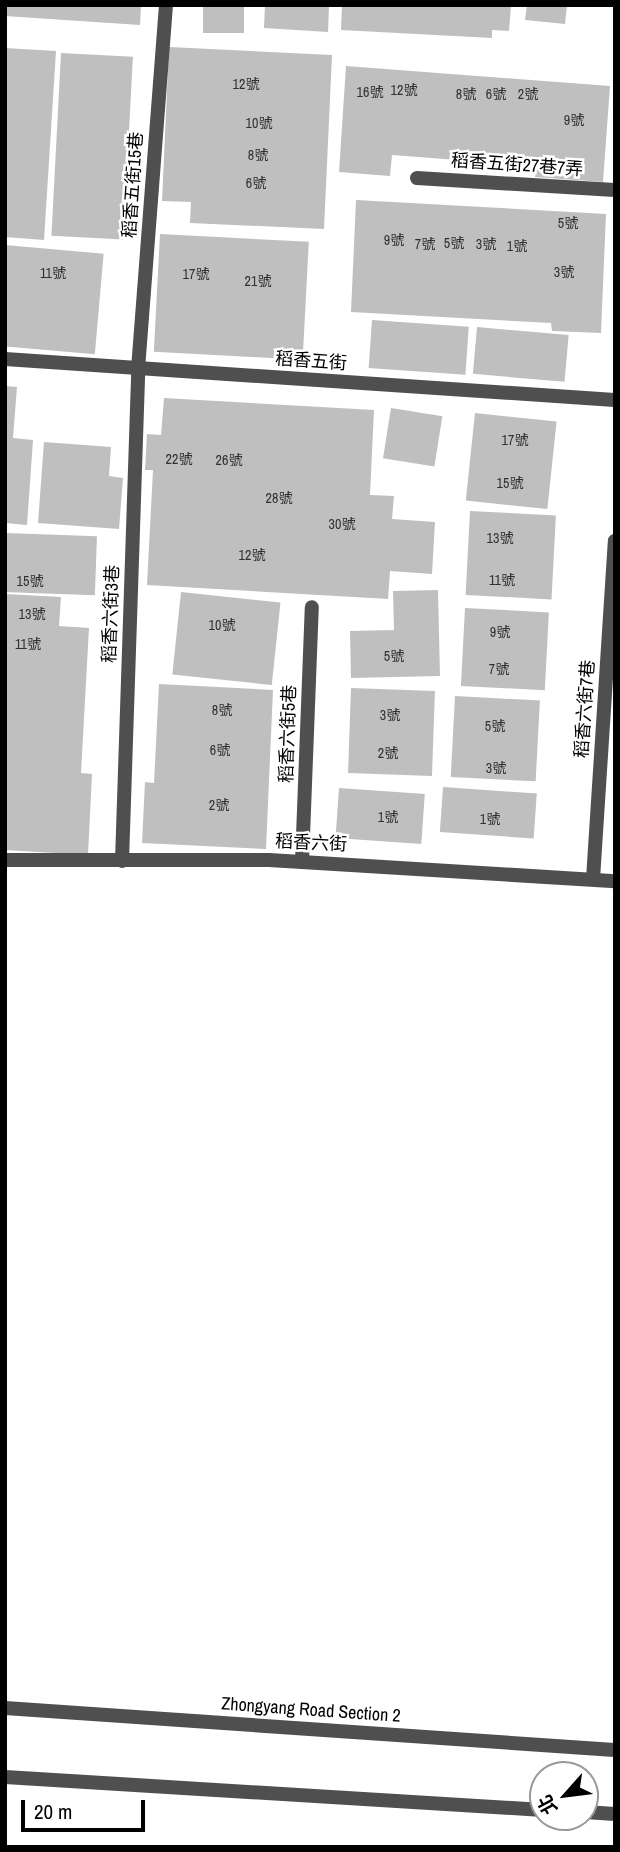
<!DOCTYPE html>
<meta charset="utf-8">
<style>
body{margin:0}
#map{position:relative;width:620px;height:1852px;overflow:hidden;background:#fff;font-family:"Archivo Narrow","Noto Sans TC",sans-serif}
div>[style]{position:absolute}
.building>*{inset:0;background:#bfbfbf;transform-origin:0 0}
.service>*{height:14px;margin:-7px;padding:0 7px;transform-origin:7px;border-radius:7px;background:#4f4f4f}
.minor>*{height:14px;margin:-7px;padding:0 7px;transform-origin:7px;border-radius:7px;background:#4f4f4f}
.tertiary>*{height:14px;margin:-7px;padding:0 7px;transform-origin:7px;border-radius:7px;background:#4f4f4f}
span{translate:-50% -50%;white-space:nowrap;text-align:center;line-height:1.15;-webkit-text-stroke:5px #fff;paint-order:stroke}
.number-label{font-size:14px;color:#303030}
.number-label span{-webkit-text-stroke-width:0}
.street-label{font-size:18px;color:#000}
.frame{position:absolute;inset:0;border:7px solid #000;pointer-events:none}
.north{position:absolute;left:529px;top:1761px;width:70px;height:70px;box-sizing:border-box;background:#fff;border:2px solid #999;border-radius:50%;rotate:242deg;font-size:19px;font-weight:700;line-height:28px;text-align:center;color:#000}
.north::after{content:'';display:block;margin:auto;width:24px;height:32px;background:#000;clip-path:polygon(50% 0,100% 100%,50% 72%,0 100%)}
.scale{position:absolute;left:21px;top:1800px;width:124px;height:32px;box-sizing:border-box;border:4px solid #000;border-top:0;padding-left:9px;font-size:21px;line-height:24px;white-space:nowrap;color:#000;-webkit-text-stroke:5px #fff;paint-order:stroke}
</style>
<div id="map">
<div class="building">
<i style="clip-path:polygon(5px 5px,141px 5px,140px 25px,5px 16px)"></i>
<i style="left:203px;top:5px;width:41px;height:28px"></i>
<i style="clip-path:polygon(265px 5px,329px 5px,328px 32px,264px 28px)"></i>
<i style="clip-path:polygon(342px 5px,511px 5px,509px 31px,492px 30px,492px 38px,341px 30px)"></i>
<i style="clip-path:polygon(527px 5px,567px 5px,565px 24px,525px 20px)"></i>
<i style="clip-path:polygon(169px 47px,332px 55px,324px 229px,190px 223px,191px 202px,162px 201px)"></i>
<i style="clip-path:polygon(5px 48px,56px 51px,44px 240px,5px 237px)"></i>
<i style="left:61px;top:53px;width:72px;height:183px;rotate:3deg"></i>
<i style="clip-path:polygon(346px 66px,610px 86px,603px 182px,535px 177px,537px 166px,392px 155px,390px 176px,339px 172px)"></i>
<i style="clip-path:polygon(356px 200px,606px 214px,601px 333px,552px 331px,551px 323px,351px 312px)"></i>
<i style="left:160px;top:234px;width:149px;height:118px;rotate:3deg"></i>
<i style="left:5px;top:245px;width:99px;height:101px;rotate:5deg"></i>
<i style="left:372px;top:320px;width:97px;height:48px;rotate:4deg"></i>
<i style="left:477px;top:327px;width:92px;height:47px;rotate:5deg"></i>
<i style="clip-path:polygon(5px 386px,17px 387px,13px 438px,33px 440px,27px 525px,5px 523px)"></i>
<i style="clip-path:polygon(164px 398px,374px 410px,370px 495px,394px 496px,392px 519px,435px 522px,432px 574px,390px 571px,388px 599px,147px 585px,153px 470px,145px 470px,147px 434px,161px 435px)"></i>
<i style="left:391px;top:408px;width:52px;height:51px;rotate:9deg"></i>
<i style="left:475px;top:413px;width:82px;height:88px;rotate:6deg"></i>
<i style="clip-path:polygon(44px 442px,111px 447px,109px 476px,123px 478px,119px 529px,38px 523px)"></i>
<i style="left:470px;top:511px;width:86px;height:84px;rotate:3deg"></i>
<i style="left:5px;top:533px;width:92px;height:59px;rotate:2deg"></i>
<i style="clip-path:polygon(438px 590px,440px 676px,351px 678px,350px 631px,394px 630px,393px 591px)"></i>
<i style="left:181px;top:592px;width:100px;height:83px;rotate:6deg"></i>
<i style="clip-path:polygon(5px 594px,61px 597px,59px 626px,89px 628px,81px 773px,92px 774px,88px 855px,5px 850px)"></i>
<i style="left:465px;top:608px;width:84px;height:78px;rotate:3deg"></i>
<i style="clip-path:polygon(159px 684px,273px 690px,266px 849px,142px 843px,145px 782px,154px 783px)"></i>
<i style="left:351px;top:688px;width:84px;height:85px;rotate:2deg"></i>
<i style="left:455px;top:696px;width:85px;height:81px;rotate:3deg"></i>
<i style="left:443px;top:787px;width:94px;height:45px;rotate:4deg"></i>
<i style="left:339px;top:788px;width:86px;height:50px;rotate:4deg"></i>
</div>
<div class="service">
<i style="left:302px;top:862px;width:255px;rotate:-87.8deg"></i>
</div>
<div class="minor">
<i style="left:417px;top:178px;width:198px;rotate:3.5deg"></i>
<i style="left:5px;top:359px;width:611px;rotate:3.85deg"></i>
<i style="left:5px;top:860px;width:264px"></i>
<i style="left:269px;top:860px;width:347px;rotate:3.5deg"></i>
<i style="left:122px;top:861px;width:492px;rotate:-88.1deg"></i>
<i style="left:138px;top:369px;width:365px;rotate:-85.6deg"></i>
<i style="left:593px;top:879px;width:339px;rotate:-86.3deg"></i>
</div>
<div class="tertiary">
<i style="left:5px;top:1708px;width:611px;rotate:3.94deg"></i>
<i style="left:5px;top:1777px;width:539px;rotate:3.51deg"></i>
<i style="left:585px;top:1812px;width:30px;rotate:4deg"></i>
</div>
<div class="number-label">
<span style="left:246px;top:84px">12號</span>
<span style="left:404px;top:90px">12號</span>
<span style="left:370px;top:92px">16號</span>
<span style="left:466px;top:94px">8號</span>
<span style="left:496px;top:94px">6號</span>
<span style="left:528px;top:94px">2號</span>
<span style="left:574px;top:120px">9號</span>
<span style="left:259px;top:123px">10號</span>
<span style="left:258px;top:155px">8號</span>
<span style="left:256px;top:183px">6號</span>
<span style="left:568px;top:223px">5號</span>
<span style="left:394px;top:240px">9號</span>
<span style="left:454px;top:243px">5號</span>
<span style="left:425px;top:244px">7號</span>
<span style="left:486px;top:244px">3號</span>
<span style="left:517px;top:246px">1號</span>
<span style="left:564px;top:272px">3號</span>
<span style="left:53px;top:273px">11號</span>
<span style="left:196px;top:274px">17號</span>
<span style="left:258px;top:281px">21號</span>
<span style="left:515px;top:440px">17號</span>
<span style="left:179px;top:459px">22號</span>
<span style="left:229px;top:460px">26號</span>
<span style="left:510px;top:483px">15號</span>
<span style="left:279px;top:498px">28號</span>
<span style="left:342px;top:524px">30號</span>
<span style="left:500px;top:538px">13號</span>
<span style="left:252px;top:555px">12號</span>
<span style="left:502px;top:580px">11號</span>
<span style="left:30px;top:581px">15號</span>
<span style="left:32px;top:614px">13號</span>
<span style="left:222px;top:625px">10號</span>
<span style="left:500px;top:632px">9號</span>
<span style="left:28px;top:644px">11號</span>
<span style="left:394px;top:656px">5號</span>
<span style="left:499px;top:669px">7號</span>
<span style="left:222px;top:710px">8號</span>
<span style="left:390px;top:715px">3號</span>
<span style="left:495px;top:726px">5號</span>
<span style="left:220px;top:750px">6號</span>
<span style="left:388px;top:753px">2號</span>
<span style="left:496px;top:768px">3號</span>
<span style="left:219px;top:805px">2號</span>
<span style="left:388px;top:817px">1號</span>
<span style="left:490px;top:819px">1號</span>
</div>
<div class="street-label">
<span style="left:517px;top:165px;rotate:4deg">稻香五街27巷7弄</span>
<span style="left:133px;top:185px;rotate:-86deg">稻香五街15巷</span>
<span style="left:311px;top:361px;rotate:4deg">稻香五街</span>
<span style="left:111px;top:614px;rotate:-88deg">稻香六街3巷</span>
<span style="left:585px;top:709px;rotate:-86deg">稻香六街7巷</span>
<span style="left:288px;top:734px;rotate:-88deg">稻香六街5巷</span>
<span style="left:311px;top:843px;rotate:3deg">稻香六街</span>
<span style="left:311px;top:1710px;rotate:4deg">Zhongyang Road Section 2</span>
</div>
<div class="frame"></div>
<div class="north">北</div>
<div class="scale">20 m</div>
</div>
